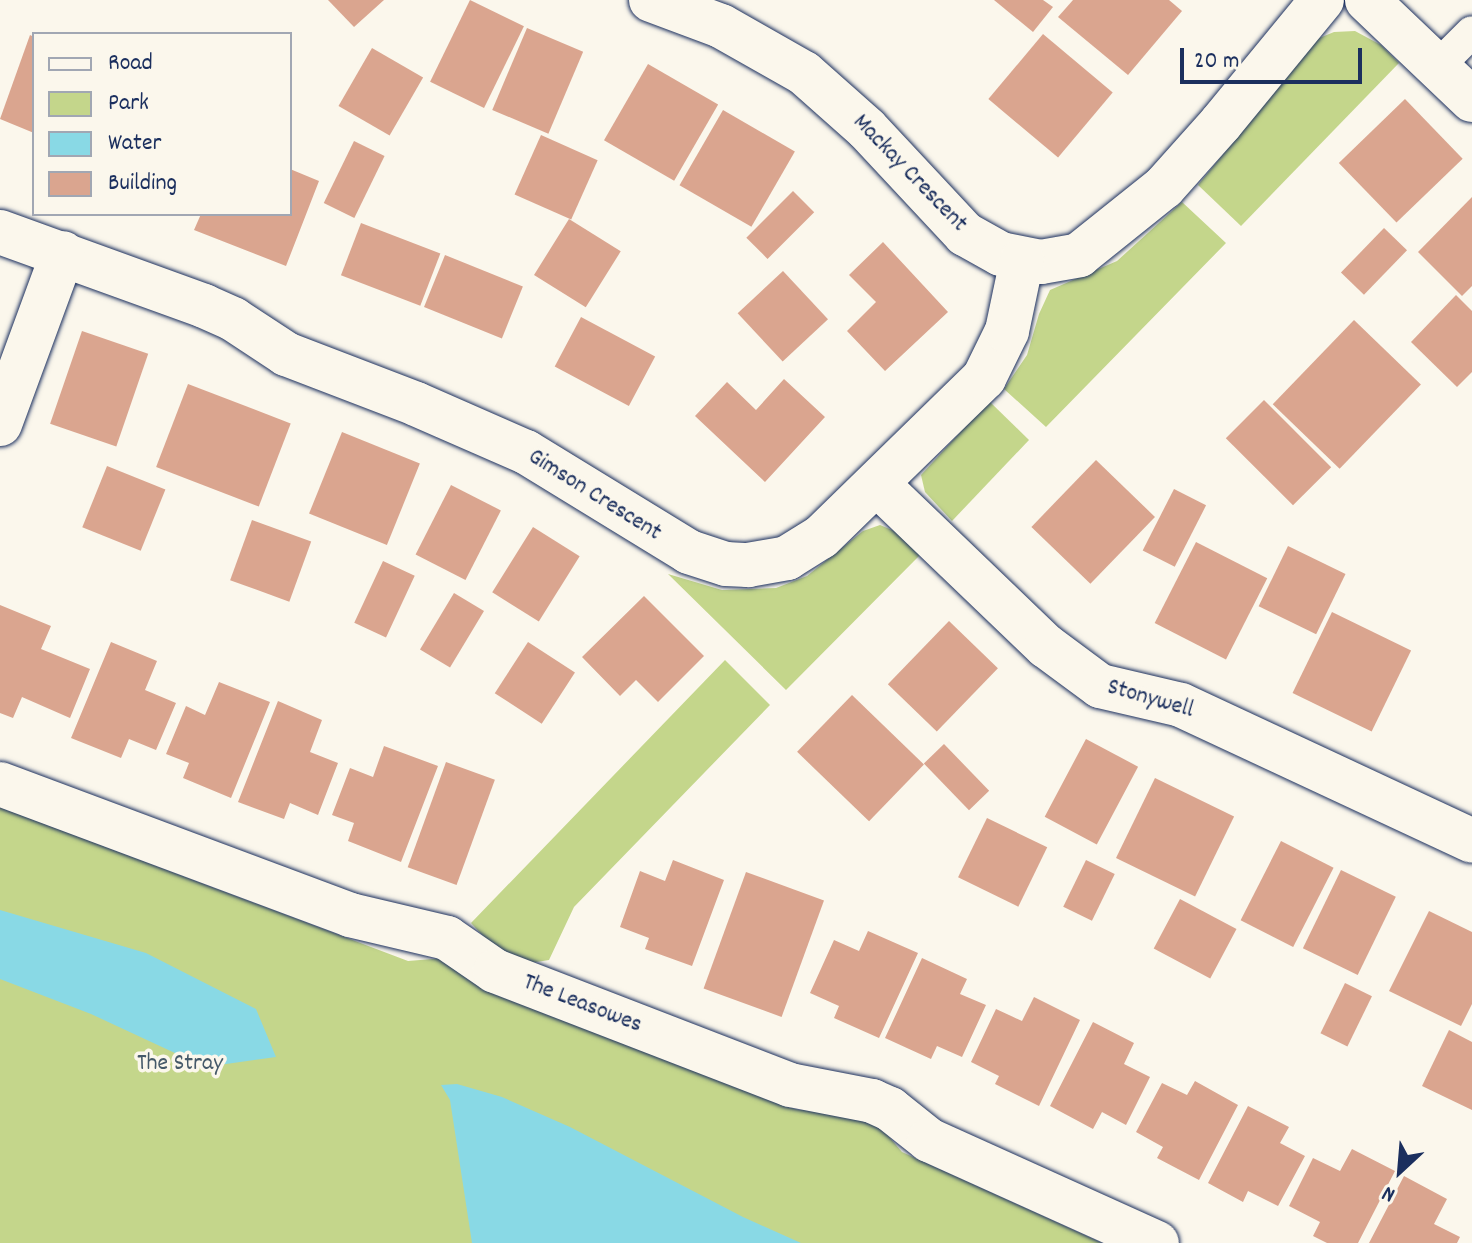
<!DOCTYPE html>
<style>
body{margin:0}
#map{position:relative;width:1472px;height:1243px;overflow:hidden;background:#fbf7ec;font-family:Dekko,sans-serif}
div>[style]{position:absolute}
.green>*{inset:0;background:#c4d68b}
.water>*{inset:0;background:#89d9e5}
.building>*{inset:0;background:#daa58f;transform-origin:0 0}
.roads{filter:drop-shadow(0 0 2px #1b2f5e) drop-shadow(0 0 2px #1b2f5e)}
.lane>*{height:32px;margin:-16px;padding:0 16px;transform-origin:16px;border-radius:16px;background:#fbf7ec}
.street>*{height:44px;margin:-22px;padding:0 22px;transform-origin:22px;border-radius:22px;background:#fbf7ec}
span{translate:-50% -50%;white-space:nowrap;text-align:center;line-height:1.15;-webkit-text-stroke:7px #fbf7ec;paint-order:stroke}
.street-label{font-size:24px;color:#1b2f5e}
.park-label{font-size:24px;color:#455969}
.legend{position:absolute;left:32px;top:32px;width:260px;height:184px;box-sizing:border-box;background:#fbf7ec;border:2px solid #a1a7b3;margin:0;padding:10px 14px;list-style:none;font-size:24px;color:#1b2f5e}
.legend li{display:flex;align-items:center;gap:16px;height:40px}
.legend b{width:40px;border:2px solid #a1a7b3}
.north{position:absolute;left:1360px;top:1131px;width:80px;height:80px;-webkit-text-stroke:6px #fbf7ec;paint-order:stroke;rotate:206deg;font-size:22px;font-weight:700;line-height:32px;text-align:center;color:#1b2f5e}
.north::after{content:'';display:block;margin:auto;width:28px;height:36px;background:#1b2f5e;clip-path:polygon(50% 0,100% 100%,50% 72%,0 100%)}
.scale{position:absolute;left:1180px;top:48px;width:182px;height:36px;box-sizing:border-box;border:4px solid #1b2f5e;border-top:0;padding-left:10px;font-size:24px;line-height:28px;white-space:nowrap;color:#1b2f5e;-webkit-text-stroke:6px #fbf7ec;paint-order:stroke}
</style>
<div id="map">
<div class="green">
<i style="clip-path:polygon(1355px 31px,1381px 45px,1399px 63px,1241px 226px,1198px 185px,1317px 39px,1334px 32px)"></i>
<i style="clip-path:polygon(1182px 202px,1226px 243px,1046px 427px,1004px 389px,1027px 355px,1039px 314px,1050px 290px,1117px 261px)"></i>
<i style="clip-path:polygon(989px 401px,1029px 440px,952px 521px,925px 492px,921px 475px)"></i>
<i style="clip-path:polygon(880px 525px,899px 533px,921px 554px,786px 690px,668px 574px,722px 590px,776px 588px,807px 576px,863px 531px)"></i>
<i style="clip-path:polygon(725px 660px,770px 705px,574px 907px,549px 960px,524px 964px,498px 952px,471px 923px)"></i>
<i style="clip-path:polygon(0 807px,408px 961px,445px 958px,788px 1107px,799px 1110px,823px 1107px,858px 1115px,885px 1132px,902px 1152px,1102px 1243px,0 1243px)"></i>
</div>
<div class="water">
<i style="clip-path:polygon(0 910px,146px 953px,256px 1009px,276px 1057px,205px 1067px,91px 1014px,0 979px)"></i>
<i style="clip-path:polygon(457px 1084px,502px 1097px,570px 1127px,743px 1217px,801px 1243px,472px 1243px,450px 1100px,441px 1085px)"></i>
</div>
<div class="building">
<i style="clip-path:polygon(328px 0,384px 0,354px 27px)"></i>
<i style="left:470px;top:0;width:60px;height:91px;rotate:26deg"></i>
<i style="clip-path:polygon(994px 0,1043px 0,1053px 7px,1033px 32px)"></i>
<i style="clip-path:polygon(1073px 0,1169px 0,1182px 11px,1128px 75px,1058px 17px)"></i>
<i style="left:527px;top:28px;width:61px;height:89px;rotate:23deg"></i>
<i style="left:1043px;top:34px;width:91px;height:85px;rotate:40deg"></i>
<i style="clip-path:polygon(30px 35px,34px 37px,34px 133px,0 119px)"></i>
<i style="left:372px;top:48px;width:59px;height:67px;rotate:30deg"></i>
<i style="left:648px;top:64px;width:81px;height:88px;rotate:30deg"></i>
<i style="left:1405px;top:99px;width:83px;height:92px;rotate:46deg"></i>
<i style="left:723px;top:110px;width:83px;height:87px;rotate:30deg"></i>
<i style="left:541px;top:135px;width:62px;height:65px;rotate:24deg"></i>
<i style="left:354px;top:141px;width:34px;height:69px;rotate:26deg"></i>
<i style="clip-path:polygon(290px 169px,319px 181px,286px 266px,194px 230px,201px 214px,290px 214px)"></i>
<i style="left:793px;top:191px;width:30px;height:66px;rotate:45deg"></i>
<i style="clip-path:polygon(1472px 197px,1472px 286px,1462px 296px,1418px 252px)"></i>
<i style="left:569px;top:219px;width:61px;height:66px;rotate:32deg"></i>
<i style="left:361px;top:223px;width:85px;height:56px;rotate:21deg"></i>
<i style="left:1384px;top:228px;width:32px;height:62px;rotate:44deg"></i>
<i style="clip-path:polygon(883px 242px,948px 312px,885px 371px,847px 331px,876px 302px,849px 275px)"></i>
<i style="left:445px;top:255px;width:84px;height:56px;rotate:22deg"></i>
<i style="left:783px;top:271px;width:66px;height:62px;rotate:47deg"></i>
<i style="clip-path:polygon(1456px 295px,1472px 311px,1472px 372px,1457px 387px,1411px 342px)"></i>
<i style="left:581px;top:317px;width:84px;height:56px;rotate:28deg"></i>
<i style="left:1354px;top:320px;width:93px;height:117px;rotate:44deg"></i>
<i style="left:82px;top:331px;width:70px;height:98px;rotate:19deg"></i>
<i style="clip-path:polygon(784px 379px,825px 417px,765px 482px,695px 416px,727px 382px,756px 410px)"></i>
<i style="left:188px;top:384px;width:110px;height:89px;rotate:21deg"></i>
<i style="left:1264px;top:400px;width:95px;height:54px;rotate:45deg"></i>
<i style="left:342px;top:432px;width:84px;height:88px;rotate:22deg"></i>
<i style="left:1096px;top:460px;width:82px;height:93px;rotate:44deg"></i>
<i style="left:107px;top:466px;width:63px;height:66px;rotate:22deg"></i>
<i style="left:451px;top:485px;width:56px;height:78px;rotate:27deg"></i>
<i style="left:1174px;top:489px;width:36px;height:69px;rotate:27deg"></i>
<i style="left:252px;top:520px;width:63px;height:64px;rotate:20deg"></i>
<i style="left:533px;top:527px;width:55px;height:77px;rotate:32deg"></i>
<i style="left:1196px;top:542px;width:80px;height:91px;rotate:27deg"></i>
<i style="left:1288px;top:546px;width:64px;height:67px;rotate:26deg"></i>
<i style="left:383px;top:561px;width:35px;height:68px;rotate:25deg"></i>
<i style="left:454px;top:593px;width:35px;height:66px;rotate:31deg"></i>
<i style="clip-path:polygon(644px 596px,704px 656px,658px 702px,636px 680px,620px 696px,582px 657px)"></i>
<i style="clip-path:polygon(0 605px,51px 626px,41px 649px,90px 669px,70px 718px,22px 697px,13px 718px,0 713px)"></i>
<i style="left:1332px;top:612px;width:88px;height:90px;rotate:26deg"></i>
<i style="left:949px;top:621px;width:68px;height:88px;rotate:44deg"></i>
<i style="clip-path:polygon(111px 642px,157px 661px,145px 690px,176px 703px,156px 750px,129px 739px,121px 758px,71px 738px)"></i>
<i style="left:528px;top:642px;width:56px;height:61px;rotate:33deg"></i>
<i style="clip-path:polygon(219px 682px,270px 702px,231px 798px,183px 778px,189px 763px,166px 754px,186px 706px,205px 715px)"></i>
<i style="left:852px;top:695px;width:100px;height:79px;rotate:44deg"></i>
<i style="clip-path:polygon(278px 701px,322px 720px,310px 752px,338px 763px,318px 815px,290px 803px,284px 819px,238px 802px)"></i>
<i style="left:1086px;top:739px;width:59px;height:88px;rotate:28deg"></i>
<i style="left:944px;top:744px;width:65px;height:28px;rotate:46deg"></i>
<i style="clip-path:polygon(384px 746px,438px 766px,401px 862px,348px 841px,354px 823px,332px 815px,350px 768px,373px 777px)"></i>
<i style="left:446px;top:762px;width:52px;height:112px;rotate:20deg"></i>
<i style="left:1155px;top:778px;width:88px;height:89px;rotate:26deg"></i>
<i style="left:987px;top:818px;width:67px;height:66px;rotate:26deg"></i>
<i style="left:1281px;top:841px;width:59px;height:89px;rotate:27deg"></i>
<i style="clip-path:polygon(673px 860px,724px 880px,692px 966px,645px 949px,649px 938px,620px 927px,640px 871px,665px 881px)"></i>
<i style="left:1086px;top:860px;width:32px;height:52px;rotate:26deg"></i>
<i style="left:1341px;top:870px;width:61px;height:87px;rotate:26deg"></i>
<i style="left:746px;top:872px;width:83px;height:124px;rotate:20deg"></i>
<i style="left:1180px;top:899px;width:64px;height:56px;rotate:28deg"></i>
<i style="clip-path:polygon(1429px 911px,1472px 932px,1472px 1004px,1461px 1026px,1389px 991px)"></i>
<i style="clip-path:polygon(868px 931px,918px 953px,879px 1038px,834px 1018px,839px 1006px,810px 993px,834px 940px,859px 951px)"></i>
<i style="clip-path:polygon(922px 958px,967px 979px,960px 994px,986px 1005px,962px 1057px,937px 1046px,931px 1059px,885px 1038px)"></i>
<i style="left:1345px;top:983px;width:30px;height:56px;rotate:26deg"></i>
<i style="clip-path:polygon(1034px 997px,1080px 1020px,1039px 1106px,995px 1084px,999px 1076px,971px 1062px,996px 1009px,1022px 1021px)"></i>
<i style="clip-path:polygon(1093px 1022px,1134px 1043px,1124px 1064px,1150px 1077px,1126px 1125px,1102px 1112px,1093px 1129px,1050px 1106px)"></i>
<i style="clip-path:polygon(1449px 1030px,1472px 1042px,1472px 1110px,1422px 1086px)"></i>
<i style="clip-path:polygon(1195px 1081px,1238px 1105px,1199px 1180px,1157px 1158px,1163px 1147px,1136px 1132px,1162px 1083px,1187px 1095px)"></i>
<i style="clip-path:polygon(1248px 1106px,1289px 1127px,1280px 1143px,1305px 1156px,1278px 1206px,1248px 1191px,1243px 1202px,1208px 1183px)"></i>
<i style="clip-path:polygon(1352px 1149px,1395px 1171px,1358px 1243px,1327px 1243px,1313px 1236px,1320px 1222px,1289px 1206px,1313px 1158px,1340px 1171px)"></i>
<i style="clip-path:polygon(1404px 1176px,1447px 1199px,1434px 1224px,1460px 1237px,1457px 1243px,1369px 1243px)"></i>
</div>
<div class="roads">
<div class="lane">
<i style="left:1437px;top:67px;width:49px;rotate:-45deg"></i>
</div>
<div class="street">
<i style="left:651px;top:0;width:75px;rotate:20.4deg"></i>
<i style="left:721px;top:26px;width:95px;rotate:29.5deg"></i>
<i style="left:804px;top:73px;width:84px;rotate:41.6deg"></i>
<i style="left:867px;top:129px;width:144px;rotate:47deg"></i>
<i style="left:965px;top:234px;width:41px;rotate:29.1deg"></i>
<i style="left:1001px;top:254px;width:41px;rotate:11.3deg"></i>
<i style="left:1041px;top:262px;width:39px;rotate:-10deg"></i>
<i style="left:1079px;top:255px;width:109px;rotate:-38.7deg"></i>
<i style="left:1164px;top:187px;width:86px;rotate:-48.3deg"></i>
<i style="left:1221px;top:123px;width:159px;rotate:-50.6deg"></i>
<i style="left:1367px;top:0;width:145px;rotate:43.6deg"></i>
<i style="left:0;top:232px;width:217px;rotate:19.9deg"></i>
<i style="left:204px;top:306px;width:32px;rotate:24deg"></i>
<i style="left:233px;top:319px;width:64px;rotate:33.4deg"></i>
<i style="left:286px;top:354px;width:139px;rotate:21deg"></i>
<i style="left:416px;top:404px;width:120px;rotate:23.6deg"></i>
<i style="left:526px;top:452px;width:191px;rotate:31.5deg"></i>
<i style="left:689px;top:552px;width:39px;rotate:18deg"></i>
<i style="left:726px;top:564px;width:22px;rotate:3deg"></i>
<i style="left:748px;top:565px;width:40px;rotate:-10deg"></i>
<i style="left:787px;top:558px;width:40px;rotate:-32deg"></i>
<i style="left:821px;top:537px;width:228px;rotate:-44.3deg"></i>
<i style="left:984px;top:378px;width:52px;rotate:-63.9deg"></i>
<i style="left:1007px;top:331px;width:73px;rotate:-78.1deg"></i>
<i style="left:0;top:424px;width:182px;rotate:-69.8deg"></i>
<i style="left:878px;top:485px;width:233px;rotate:43.8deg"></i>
<i style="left:1046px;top:646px;width:67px;rotate:36.5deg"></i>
<i style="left:1100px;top:686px;width:83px;rotate:13.2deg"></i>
<i style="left:1181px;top:705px;width:321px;rotate:25deg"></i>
<i style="left:0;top:784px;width:374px;rotate:20.5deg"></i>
<i style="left:350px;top:915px;width:100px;rotate:13.3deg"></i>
<i style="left:447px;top:938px;width:58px;rotate:34.5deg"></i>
<i style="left:495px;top:971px;width:316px;rotate:21.1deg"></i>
<i style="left:790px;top:1085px;width:84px;rotate:11deg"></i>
<i style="left:872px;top:1101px;width:20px;rotate:24deg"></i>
<i style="left:890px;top:1109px;width:50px;rotate:38.5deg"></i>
<i style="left:929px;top:1140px;width:250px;rotate:24.3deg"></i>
</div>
</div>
<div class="street-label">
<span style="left:909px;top:174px;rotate:46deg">Mackay Crescent</span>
<span style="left:594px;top:496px;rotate:32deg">Gimson Crescent</span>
<span style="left:1150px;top:700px;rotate:16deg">Stonywell</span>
<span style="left:582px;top:1005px;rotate:21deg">The Leasowes</span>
</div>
<div class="park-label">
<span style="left:180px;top:1065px">The Stray</span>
</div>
<ul class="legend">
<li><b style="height:10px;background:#fbf7ec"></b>Road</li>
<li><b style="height:22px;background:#c4d68b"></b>Park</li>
<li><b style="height:22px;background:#89d9e5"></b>Water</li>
<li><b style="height:22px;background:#daa58f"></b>Building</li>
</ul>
<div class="north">N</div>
<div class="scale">20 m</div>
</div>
